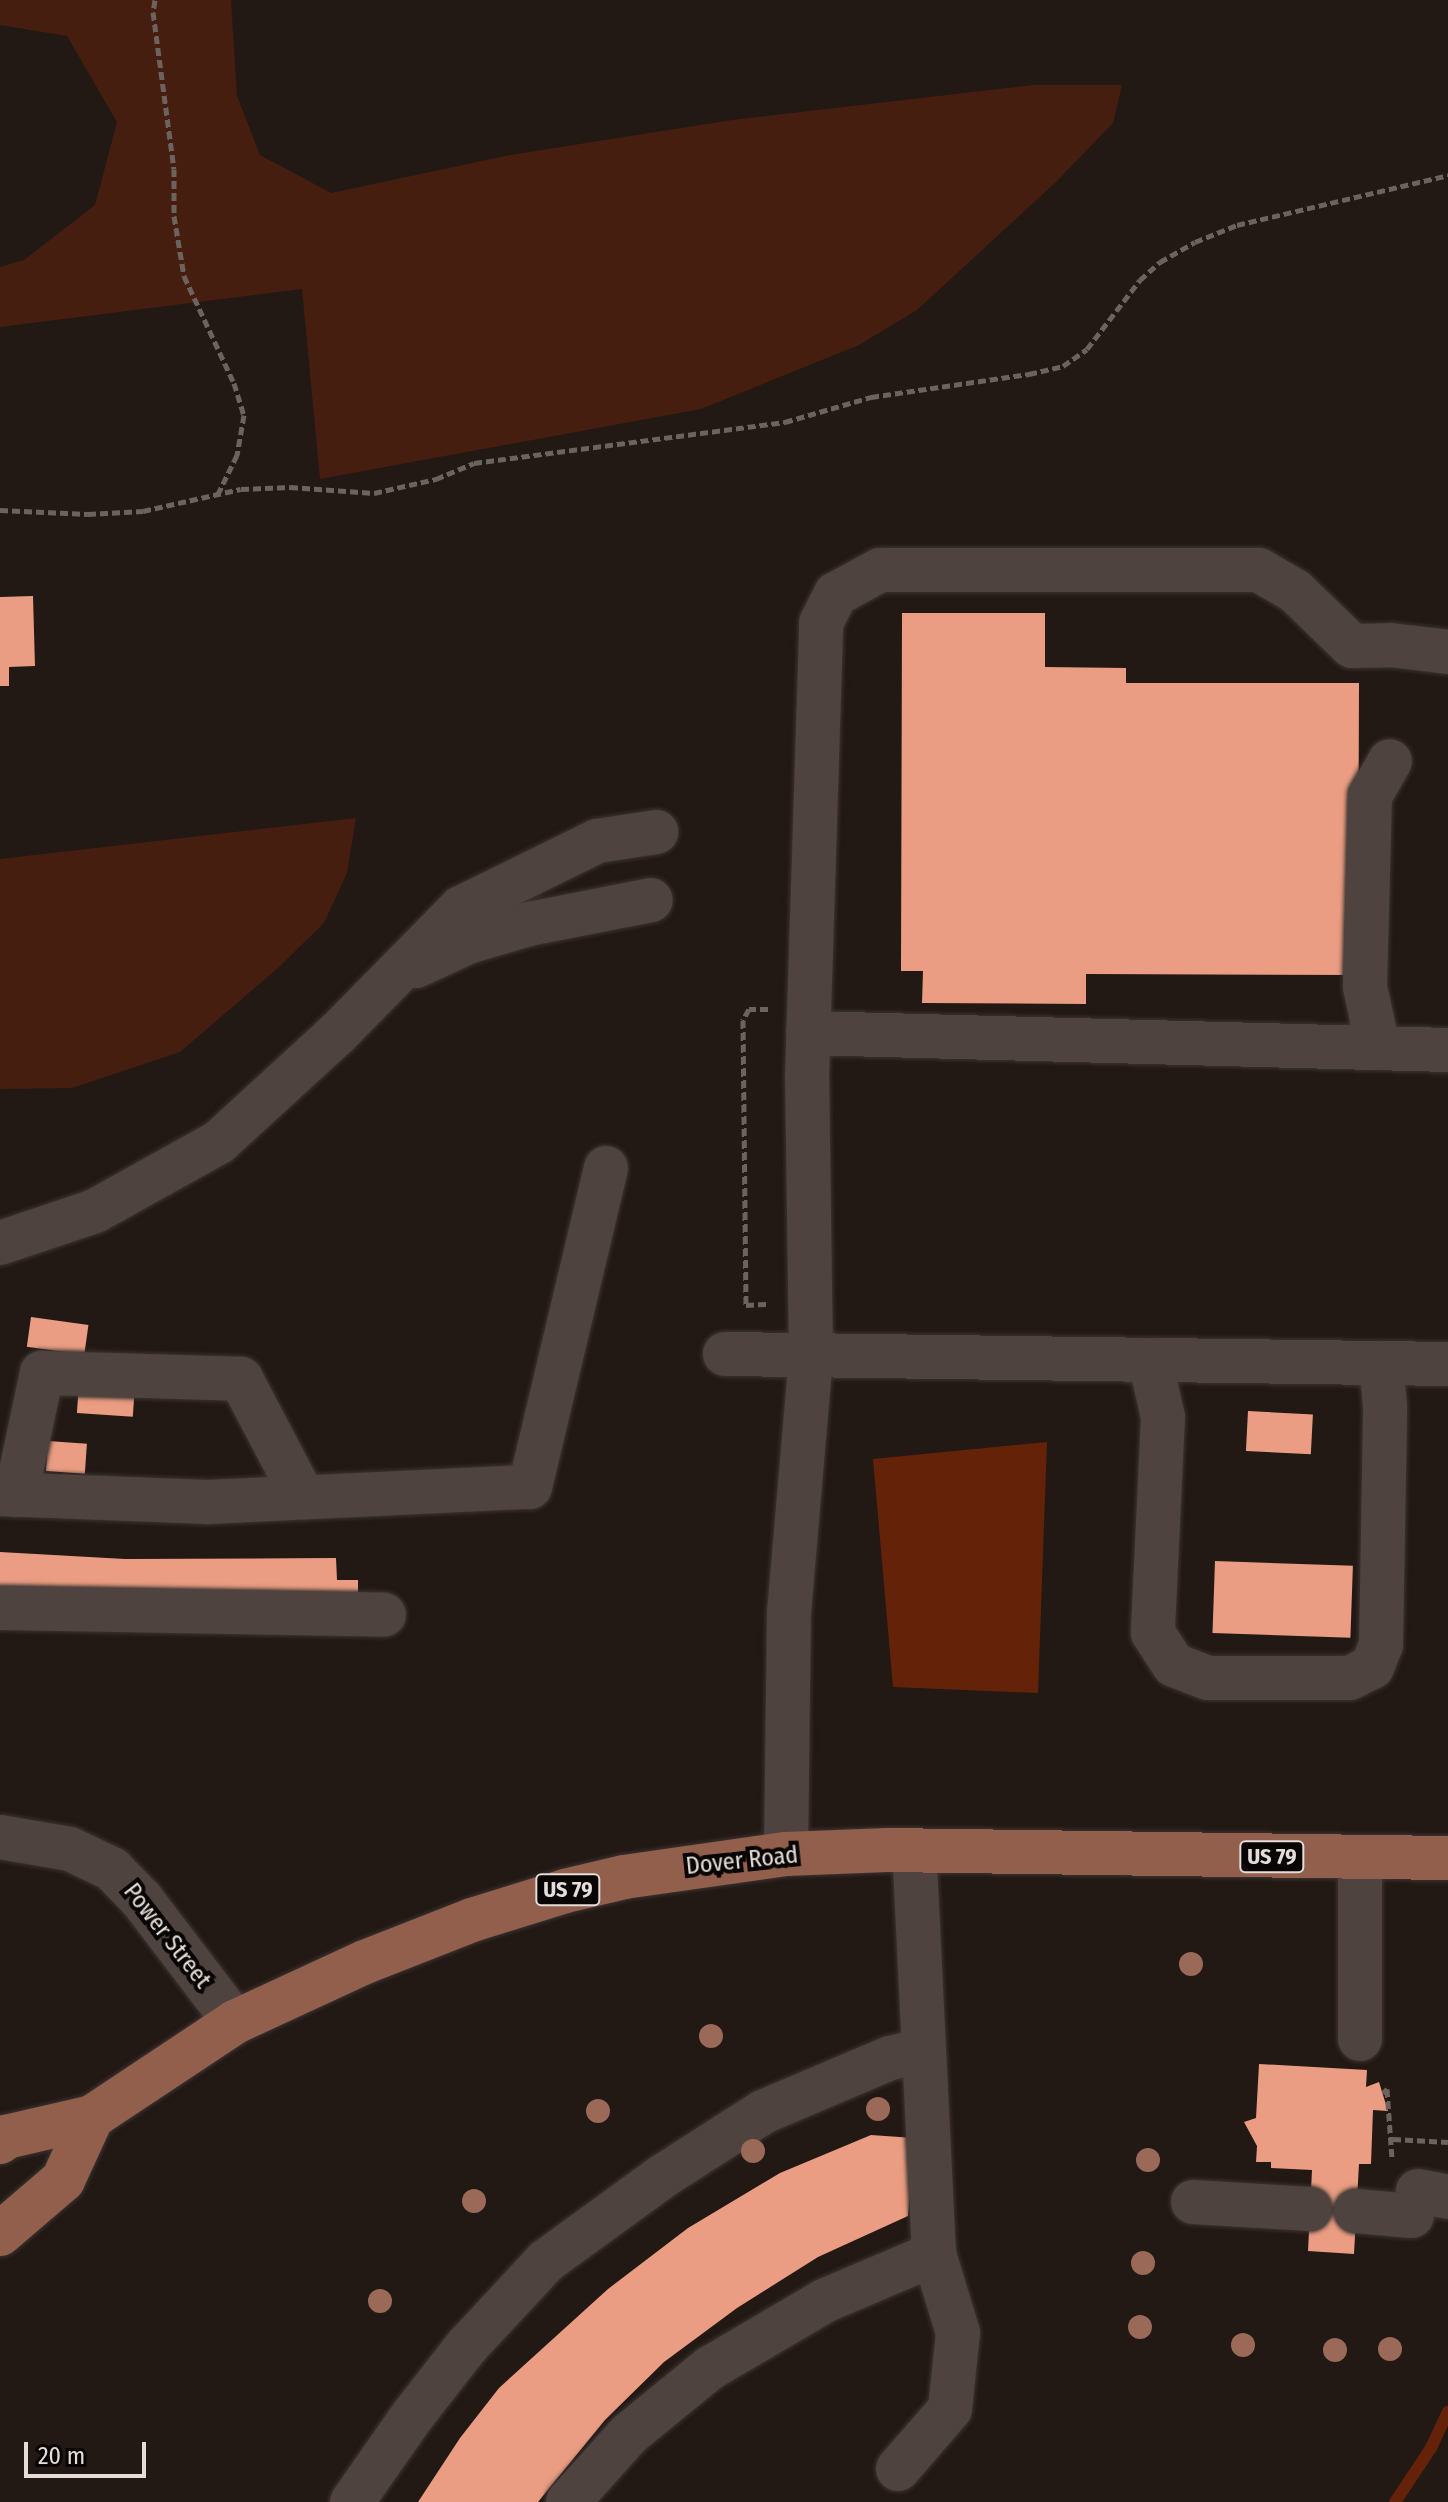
<!DOCTYPE html>
<style>
body{margin:0}
#map{position:relative;width:1448px;height:2502px;overflow:hidden;background:#221814;font-family:"Fira Sans Condensed",sans-serif}
div>[style]{position:absolute}
.green>*{inset:0;background:#461e10}
.water>*{inset:0;background:#642309}
.stream>*{height:12px;margin:-6px;padding:0 6px;transform-origin:6px;border-radius:6px;background:#642309}
.building>*{inset:0;background:#ea9d82;transform-origin:0 0}
.path>*{height:5px;margin-top:-2.5px;transform-origin:0;background:repeating-linear-gradient(90deg,#6c635f 0 8px,transparent 0 12px)}
.roads{filter:drop-shadow(0 0 2px #3b3432) drop-shadow(0 0 2px #3b3432)}
.minor>*{height:44px;margin:-22px;padding:0 22px;transform-origin:22px;border-radius:22px;background:#4f433f}
.major>*{height:44px;margin:-22px;padding:0 22px;transform-origin:22px;border-radius:22px;background:#925f4d}
.trees>*{width:24px;height:24px;margin:-12px;border-radius:50%;background:#9a6958}
span{translate:-50% -50%;white-space:nowrap;text-align:center;line-height:1.15;-webkit-text-stroke:8px #080504;paint-order:stroke}
.shield-label span{padding:2px 6px;background:#080504;border:2px solid;border-radius:6px;-webkit-text-stroke-width:0}
.shield-label{font-size:22px;color:#e4ddda;font-weight:700}
.street-label{font-size:24px;color:#e4ddda}
.scale{position:absolute;left:24px;top:2442px;width:122px;height:36px;box-sizing:border-box;border:4px solid #e4ddda;border-top:0;padding-left:10px;font-size:24px;line-height:28px;white-space:nowrap;color:#e4ddda;-webkit-text-stroke:6px #080504;paint-order:stroke}
</style>
<div id="map">
<div class="green">
<i style="clip-path:polygon(0 0,231px 0,237px 96px,260px 155px,331px 193px,510px 155px,732px 120px,1034px 85px,1122px 85px,1113px 123px,1056px 182px,917px 310px,859px 345px,701px 409px,320px 479px,302px 289px,0 327px,0 267px,24px 260px,95px 205px,117px 122px,67px 36px,0 25px)"></i>
<i style="clip-path:polygon(356px 818px,347px 873px,324px 923px,278px 968px,180px 1052px,72px 1088px,0 1089px,0 859px)"></i>
</div>
<div class="water">
<i style="clip-path:polygon(1047px 1442px,1038px 1693px,893px 1687px,873px 1459px)"></i>
</div>
<div class="stream">
<i style="left:1395px;top:2502px;width:65px;rotate:-56.3deg"></i>
<i style="left:1431px;top:2448px;width:40px;rotate:-65deg"></i>
</div>
<div class="building">
<i style="clip-path:polygon(33px 596px,35px 666px,9px 667px,9px 686px,0 686px,0 597px)"></i>
<i style="clip-path:polygon(902px 613px,1045px 613px,1045px 667px,1126px 668px,1126px 683px,1359px 683px,1358px 975px,1086px 974px,1086px 1004px,922px 1003px,923px 971px,901px 971px)"></i>
<i style="left:31px;top:1317px;width:58px;height:30px;rotate:8deg"></i>
<i style="left:79px;top:1383px;width:56px;height:30px;rotate:4deg"></i>
<i style="left:1248px;top:1411px;width:65px;height:40px;rotate:3deg"></i>
<i style="left:48px;top:1441px;width:39px;height:30px;rotate:4deg"></i>
<i style="clip-path:polygon(0 1552px,125px 1559px,336px 1558px,337px 1580px,358px 1580px,358px 1595px,0 1591px)"></i>
<i style="left:1215px;top:1561px;width:138px;height:72px;rotate:2deg"></i>
<i style="clip-path:polygon(1259px 2064px,1367px 2070px,1366px 2087px,1379px 2082px,1388px 2111px,1373px 2110px,1371px 2164px,1359px 2164px,1354px 2254px,1308px 2251px,1312px 2170px,1271px 2168px,1271px 2162px,1256px 2162px,1257px 2146px,1244px 2122px,1256px 2118px)"></i>
<i style="clip-path:polygon(871px 2135px,914px 2138px,908px 2216px,818px 2257px,737px 2308px,664px 2362px,605px 2420px,538px 2502px,418px 2502px,460px 2438px,499px 2388px,608px 2289px,688px 2228px,780px 2173px)"></i>
</div>
<div class="path">
<i style="left:155px;top:0;width:12px;rotate:99deg"></i>
<i style="left:153px;top:12px;width:158px;rotate:82.4deg"></i>
<i style="left:174px;top:169px;width:47px;rotate:90deg"></i>
<i style="left:174px;top:216px;width:61px;rotate:80.5deg"></i>
<i style="left:184px;top:276px;width:118px;rotate:65deg"></i>
<i style="left:234px;top:383px;width:34px;rotate:73deg"></i>
<i style="left:244px;top:415px;width:41px;rotate:99.9deg"></i>
<i style="left:237px;top:455px;width:43px;rotate:116deg"></i>
<i style="left:0;top:510px;width:88px;rotate:2.6deg"></i>
<i style="left:88px;top:514px;width:55px;rotate:-3.1deg"></i>
<i style="left:143px;top:511px;width:100px;rotate:-12.7deg"></i>
<i style="left:241px;top:489px;width:49px;rotate:-2.3deg"></i>
<i style="left:290px;top:487px;width:84px;rotate:4.1deg"></i>
<i style="left:374px;top:493px;width:64px;rotate:-12.7deg"></i>
<i style="left:436px;top:479px;width:41px;rotate:-22.8deg"></i>
<i style="left:474px;top:463px;width:314px;rotate:-7.5deg"></i>
<i style="left:785px;top:422px;width:90px;rotate:-16.2deg"></i>
<i style="left:871px;top:397px;width:160px;rotate:-8.3deg"></i>
<i style="left:1029px;top:374px;width:35px;rotate:-13deg"></i>
<i style="left:1063px;top:366px;width:29px;rotate:-35deg"></i>
<i style="left:1087px;top:349px;width:87px;rotate:-52.5deg"></i>
<i style="left:1140px;top:280px;width:27px;rotate:-42deg"></i>
<i style="left:1160px;top:262px;width:40px;rotate:-29.7deg"></i>
<i style="left:1195px;top:242px;width:45px;rotate:-22deg"></i>
<i style="left:1237px;top:225px;width:217px;rotate:-13.3deg"></i>
<i style="left:768px;top:1009px;width:19px;rotate:180deg"></i>
<i style="left:749px;top:1009px;width:13px;rotate:119deg"></i>
<i style="left:743px;top:1020px;width:285px;rotate:89.4deg"></i>
<i style="left:746px;top:1305px;width:22px;rotate:-3deg"></i>
<i style="left:1383px;top:2093px;width:6px;rotate:-45deg"></i>
<i style="left:1387px;top:2089px;width:70px;rotate:85.9deg"></i>
<i style="left:1393px;top:2139px;width:55px;rotate:3.1deg"></i>
</div>
<div class="roads">
<div class="minor">
<i style="left:416px;top:966px;width:57px;rotate:-24.8deg"></i>
<i style="left:468px;top:942px;width:64px;rotate:-16.4deg"></i>
<i style="left:529px;top:924px;width:124px;rotate:-11.1deg"></i>
<i style="left:808px;top:1033px;width:640px;rotate:1.52deg"></i>
<i style="left:1378px;top:1047px;width:61px;rotate:-102.2deg"></i>
<i style="left:1365px;top:987px;width:191px;rotate:-88.5deg"></i>
<i style="left:1370px;top:796px;width:40px;rotate:-60.3deg"></i>
<i style="left:0;top:1243px;width:100px;rotate:-18.6deg"></i>
<i style="left:95px;top:1211px;width:142px;rotate:-29.1deg"></i>
<i style="left:219px;top:1142px;width:160px;rotate:-42.5deg"></i>
<i style="left:337px;top:1034px;width:177px;rotate:-45.5deg"></i>
<i style="left:461px;top:908px;width:152px;rotate:-26.2deg"></i>
<i style="left:597px;top:841px;width:60px;rotate:-8.7deg"></i>
<i style="left:725px;top:1354px;width:723px;rotate:0.79deg"></i>
<i style="left:1150px;top:1360px;width:58px;rotate:77.2deg"></i>
<i style="left:1163px;top:1417px;width:216px;rotate:92.7deg"></i>
<i style="left:1153px;top:1633px;width:38px;rotate:57deg"></i>
<i style="left:1174px;top:1665px;width:36px;rotate:21deg"></i>
<i style="left:1208px;top:1678px;width:142px"></i>
<i style="left:1350px;top:1678px;width:25px;rotate:-27deg"></i>
<i style="left:1372px;top:1667px;width:24px;rotate:-68deg"></i>
<i style="left:1381px;top:1645px;width:239px;rotate:-89deg"></i>
<i style="left:1385px;top:1406px;width:43px;rotate:-95.3deg"></i>
<i style="left:0;top:1494px;width:208px;rotate:2.2deg"></i>
<i style="left:208px;top:1502px;width:322px;rotate:-2.7deg"></i>
<i style="left:530px;top:1487px;width:328px;rotate:-76.6deg"></i>
<i style="left:16px;top:1495px;width:125px;rotate:-78deg"></i>
<i style="left:42px;top:1373px;width:199px;rotate:1.7deg"></i>
<i style="left:241px;top:1379px;width:133px;rotate:62.3deg"></i>
<i style="left:0;top:1608px;width:384px;rotate:1deg"></i>
<i style="left:0;top:1837px;width:71px;rotate:9.7deg"></i>
<i style="left:70px;top:1849px;width:47px;rotate:25.5deg"></i>
<i style="left:112px;top:1869px;width:43px;rotate:45.9deg"></i>
<i style="left:142px;top:1900px;width:153px;rotate:52.7deg"></i>
<i style="left:786px;top:1854px;width:241px;rotate:-89.3deg"></i>
<i style="left:789px;top:1613px;width:259px;rotate:-85.1deg"></i>
<i style="left:811px;top:1355px;width:277px;rotate:-90.8deg"></i>
<i style="left:807px;top:1078px;width:455px;rotate:-88.2deg"></i>
<i style="left:821px;top:623px;width:33px;rotate:-63deg"></i>
<i style="left:836px;top:594px;width:50px;rotate:-28.6deg"></i>
<i style="left:880px;top:570px;width:379px"></i>
<i style="left:1259px;top:570px;width:42px;rotate:30.3deg"></i>
<i style="left:1295px;top:591px;width:79px;rotate:44deg"></i>
<i style="left:1352px;top:646px;width:39px;rotate:-1deg"></i>
<i style="left:1391px;top:645px;width:57px;rotate:7deg"></i>
<i style="left:1360px;top:1859px;width:180px;rotate:90deg"></i>
<i style="left:1418px;top:2191px;width:31px;rotate:11deg"></i>
<i style="left:1193px;top:2202px;width:117px;rotate:3.4deg"></i>
<i style="left:1356px;top:2211px;width:56px;rotate:5.1deg"></i>
<i style="left:898px;top:2469px;width:79px;rotate:-49.1deg"></i>
<i style="left:950px;top:2409px;width:76px;rotate:-84deg"></i>
<i style="left:958px;top:2333px;width:83px;rotate:-106.9deg"></i>
<i style="left:352px;top:2502px;width:106px;rotate:-55deg"></i>
<i style="left:413px;top:2415px;width:88px;rotate:-52deg"></i>
<i style="left:467px;top:2346px;width:116px;rotate:-47.1deg"></i>
<i style="left:546px;top:2261px;width:145px;rotate:-36deg"></i>
<i style="left:663px;top:2176px;width:119px;rotate:-32.6deg"></i>
<i style="left:763px;top:2112px;width:138px;rotate:-23deg"></i>
<i style="left:890px;top:2058px;width:33px;rotate:-12deg"></i>
<i style="left:568px;top:2502px;width:91px;rotate:-48.1deg"></i>
<i style="left:629px;top:2434px;width:104px;rotate:-39.2deg"></i>
<i style="left:710px;top:2368px;width:132px;rotate:-30.4deg"></i>
<i style="left:824px;top:2301px;width:120px;rotate:-23.1deg"></i>
<i style="left:934px;top:2254px;width:402px;rotate:-92.8deg"></i>
</div>
<div class="major">
<i style="left:0;top:2142px;width:8px;rotate:-40deg"></i>
<i style="left:6px;top:2137px;width:88px;rotate:-13.1deg"></i>
<i style="left:92px;top:2117px;width:172px;rotate:-33.6deg"></i>
<i style="left:235px;top:2022px;width:143px;rotate:-24.8deg"></i>
<i style="left:365px;top:1962px;width:115px;rotate:-21.4deg"></i>
<i style="left:472px;top:1920px;width:97px;rotate:-17.3deg"></i>
<i style="left:565px;top:1891px;width:61px;rotate:-13.3deg"></i>
<i style="left:624px;top:1877px;width:164px;rotate:-8.1deg"></i>
<i style="left:786px;top:1854px;width:101px;rotate:-2.3deg"></i>
<i style="left:887px;top:1850px;width:561px;rotate:0.82deg"></i>
<i style="left:0;top:2234px;width:83px;rotate:-40.6deg"></i>
<i style="left:63px;top:2180px;width:69px;rotate:-65.3deg"></i>
</div>
</div>
<div class="trees">
<i style="left:1191px;top:1964px"></i>
<i style="left:711px;top:2036px"></i>
<i style="left:878px;top:2109px"></i>
<i style="left:598px;top:2111px"></i>
<i style="left:753px;top:2151px"></i>
<i style="left:1148px;top:2160px"></i>
<i style="left:474px;top:2201px"></i>
<i style="left:1143px;top:2263px"></i>
<i style="left:380px;top:2301px"></i>
<i style="left:1140px;top:2327px"></i>
<i style="left:1243px;top:2345px"></i>
<i style="left:1390px;top:2349px"></i>
<i style="left:1335px;top:2350px"></i>
</div>
<div class="shield-label">
<span style="left:1272px;top:1857px">US 79</span>
<span style="left:568px;top:1890px">US 79</span>
</div>
<div class="street-label">
<span style="left:742px;top:1861px;rotate:-6deg">Dover Road</span>
<span style="left:167px;top:1936px;rotate:52deg">Power Street</span>
</div>
<div class="scale">20 m</div>
</div>
